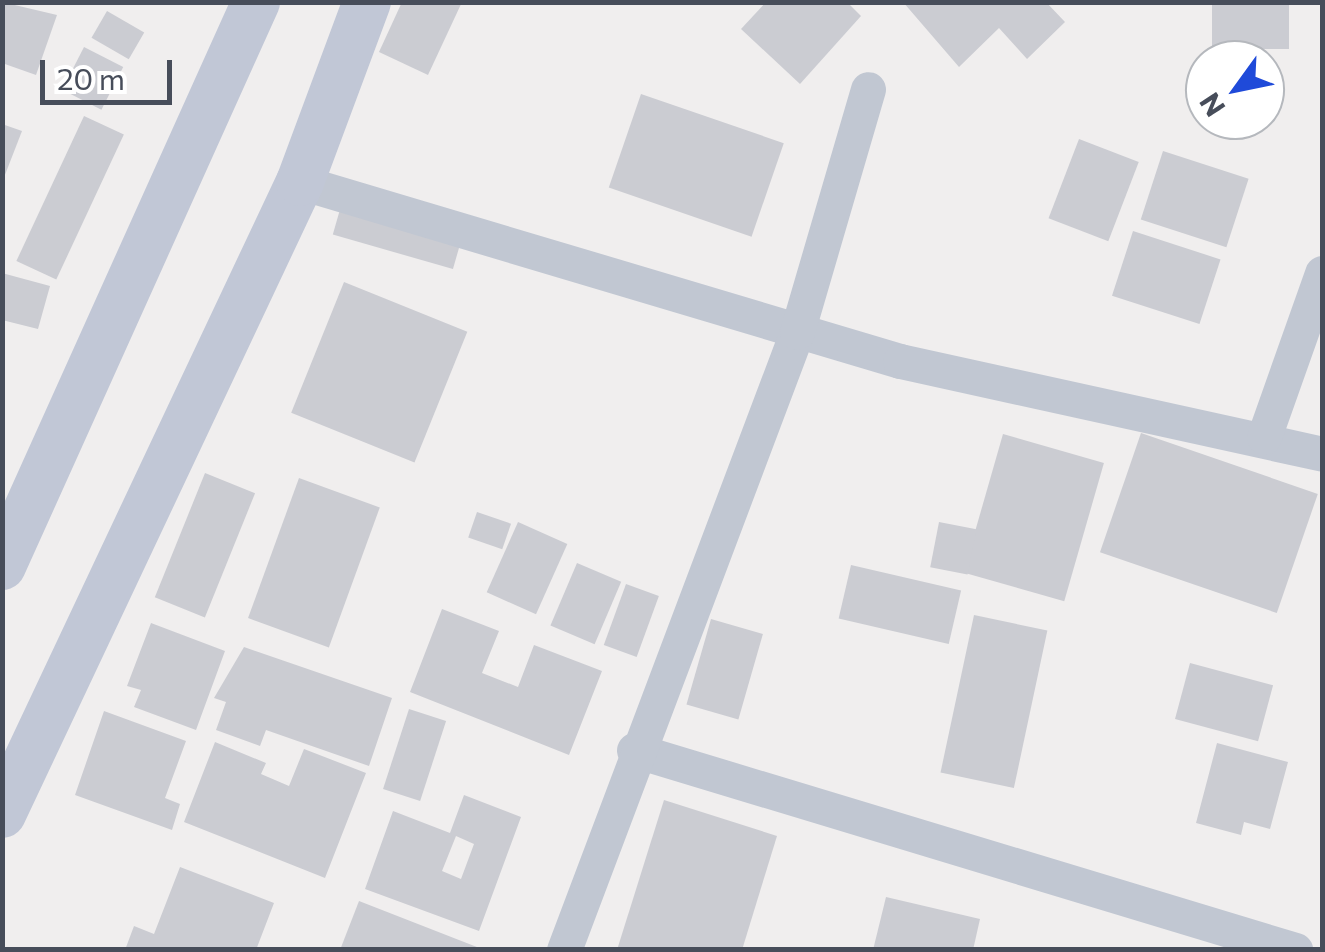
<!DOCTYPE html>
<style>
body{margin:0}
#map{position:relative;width:1325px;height:952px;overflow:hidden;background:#f0eeee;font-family:Commissioner,sans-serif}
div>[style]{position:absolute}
.building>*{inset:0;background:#cbccd2;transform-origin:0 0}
.minor>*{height:35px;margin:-17.5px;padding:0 17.5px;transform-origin:17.5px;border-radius:17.5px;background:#c1c7d2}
.secondary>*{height:48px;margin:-24px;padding:0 24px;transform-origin:24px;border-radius:24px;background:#c1c7d6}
span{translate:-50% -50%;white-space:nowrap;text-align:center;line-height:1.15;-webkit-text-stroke:8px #fff;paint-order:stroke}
.frame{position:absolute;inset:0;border:5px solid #474d5a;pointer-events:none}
.north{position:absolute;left:1185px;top:40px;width:100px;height:100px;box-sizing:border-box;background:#fff;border:2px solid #b5b8bd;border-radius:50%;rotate:237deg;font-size:28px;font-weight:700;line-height:40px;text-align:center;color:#474d5a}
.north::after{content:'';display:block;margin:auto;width:35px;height:45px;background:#1f4ad9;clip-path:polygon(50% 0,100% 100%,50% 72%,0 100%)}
.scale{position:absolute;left:40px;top:60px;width:132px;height:45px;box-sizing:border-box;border:5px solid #474d5a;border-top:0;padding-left:12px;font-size:30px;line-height:35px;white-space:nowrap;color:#474d5a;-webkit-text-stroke:8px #fff;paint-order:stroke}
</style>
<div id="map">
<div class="building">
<i style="clip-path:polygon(2px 2px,57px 15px,36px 75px,2px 63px)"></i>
<i style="clip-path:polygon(402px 2px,462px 2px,428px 75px,379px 52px)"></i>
<i style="clip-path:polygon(766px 2px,847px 2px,861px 16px,800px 84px,741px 29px)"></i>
<i style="clip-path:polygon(903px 2px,1046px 2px,1065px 22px,1027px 59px,999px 28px,959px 67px)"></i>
<i style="left:1212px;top:2px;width:77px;height:47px"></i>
<i style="left:107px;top:11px;width:43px;height:31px;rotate:30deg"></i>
<i style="left:84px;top:47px;width:44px;height:48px;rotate:27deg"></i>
<i style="left:641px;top:94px;width:151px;height:99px;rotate:19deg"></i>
<i style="left:84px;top:116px;width:44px;height:160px;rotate:25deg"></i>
<i style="clip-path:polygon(2px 124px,22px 131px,3px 180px,2px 180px)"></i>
<i style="left:1079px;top:139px;width:64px;height:85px;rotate:21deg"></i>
<i style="left:1163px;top:151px;width:90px;height:72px;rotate:18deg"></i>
<i style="left:343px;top:199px;width:125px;height:37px;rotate:16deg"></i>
<i style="left:1133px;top:231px;width:92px;height:68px;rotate:18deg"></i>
<i style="clip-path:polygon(2px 273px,50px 286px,38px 329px,2px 320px)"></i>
<i style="left:344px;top:282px;width:133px;height:141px;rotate:22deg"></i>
<i style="left:1141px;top:433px;width:187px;height:126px;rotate:19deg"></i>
<i style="left:1003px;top:434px;width:105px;height:144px;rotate:16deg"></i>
<i style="left:205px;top:473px;width:54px;height:134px;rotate:22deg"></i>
<i style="left:299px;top:478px;width:86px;height:149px;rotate:20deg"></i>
<i style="left:477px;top:512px;width:36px;height:27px;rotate:19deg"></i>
<i style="left:518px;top:522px;width:54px;height:77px;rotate:24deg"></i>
<i style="left:939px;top:522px;width:38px;height:46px;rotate:11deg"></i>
<i style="left:577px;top:563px;width:48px;height:68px;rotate:23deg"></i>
<i style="left:851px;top:565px;width:113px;height:55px;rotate:13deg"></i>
<i style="left:626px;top:584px;width:35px;height:65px;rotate:20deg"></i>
<i style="clip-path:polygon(442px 609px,499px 631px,482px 673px,518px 687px,534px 645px,602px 671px,569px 755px,410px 692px)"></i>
<i style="left:974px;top:615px;width:75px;height:161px;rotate:12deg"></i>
<i style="left:711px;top:619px;width:54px;height:89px;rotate:16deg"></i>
<i style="clip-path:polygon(151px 623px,225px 651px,196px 730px,134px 707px,141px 690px,127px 686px)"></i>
<i style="clip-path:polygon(244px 647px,392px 698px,369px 766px,266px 730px,260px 746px,216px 730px,226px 702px,214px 698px)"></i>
<i style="left:1190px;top:663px;width:86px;height:58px;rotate:15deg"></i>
<i style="left:409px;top:709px;width:39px;height:84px;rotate:18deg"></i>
<i style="clip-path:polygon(104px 711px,186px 741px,165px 798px,180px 804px,172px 830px,75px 795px)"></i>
<i style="clip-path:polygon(215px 742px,266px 763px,261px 774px,289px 786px,304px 749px,366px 773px,325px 878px,184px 822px)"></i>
<i style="clip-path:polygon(1217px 743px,1288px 762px,1270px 829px,1244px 822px,1241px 835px,1196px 823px)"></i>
<i style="clip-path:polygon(evenodd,464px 795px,521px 817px,479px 931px,365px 889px,393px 811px,450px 833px,464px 795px,456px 836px,474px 844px,461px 879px,442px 871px,456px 836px)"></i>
<i style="clip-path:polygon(664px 800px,777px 836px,742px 950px,617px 950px)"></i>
<i style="clip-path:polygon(180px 867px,274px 903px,256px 950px,125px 950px,134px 926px,154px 934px)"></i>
<i style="clip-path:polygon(886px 897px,980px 919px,973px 950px,873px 950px)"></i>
<i style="clip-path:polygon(359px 901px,482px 949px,482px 950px,340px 950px)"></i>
</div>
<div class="minor">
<i style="left:300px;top:182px;width:626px;rotate:16.61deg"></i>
<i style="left:900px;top:361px;width:432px;rotate:12.4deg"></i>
<i style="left:1264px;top:437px;width:174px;rotate:-70.5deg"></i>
<i style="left:634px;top:750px;width:691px;rotate:16.83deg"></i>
<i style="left:564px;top:950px;width:660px;rotate:-69.34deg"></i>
<i style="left:797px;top:332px;width:253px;rotate:-73.7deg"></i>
</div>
<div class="secondary">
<i style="left:2px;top:566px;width:619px;rotate:-65.76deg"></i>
<i style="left:2px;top:814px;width:699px;rotate:-64.76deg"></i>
<i style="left:300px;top:182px;width:192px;rotate:-69.6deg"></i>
</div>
<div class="frame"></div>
<div class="north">N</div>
<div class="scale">20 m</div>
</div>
